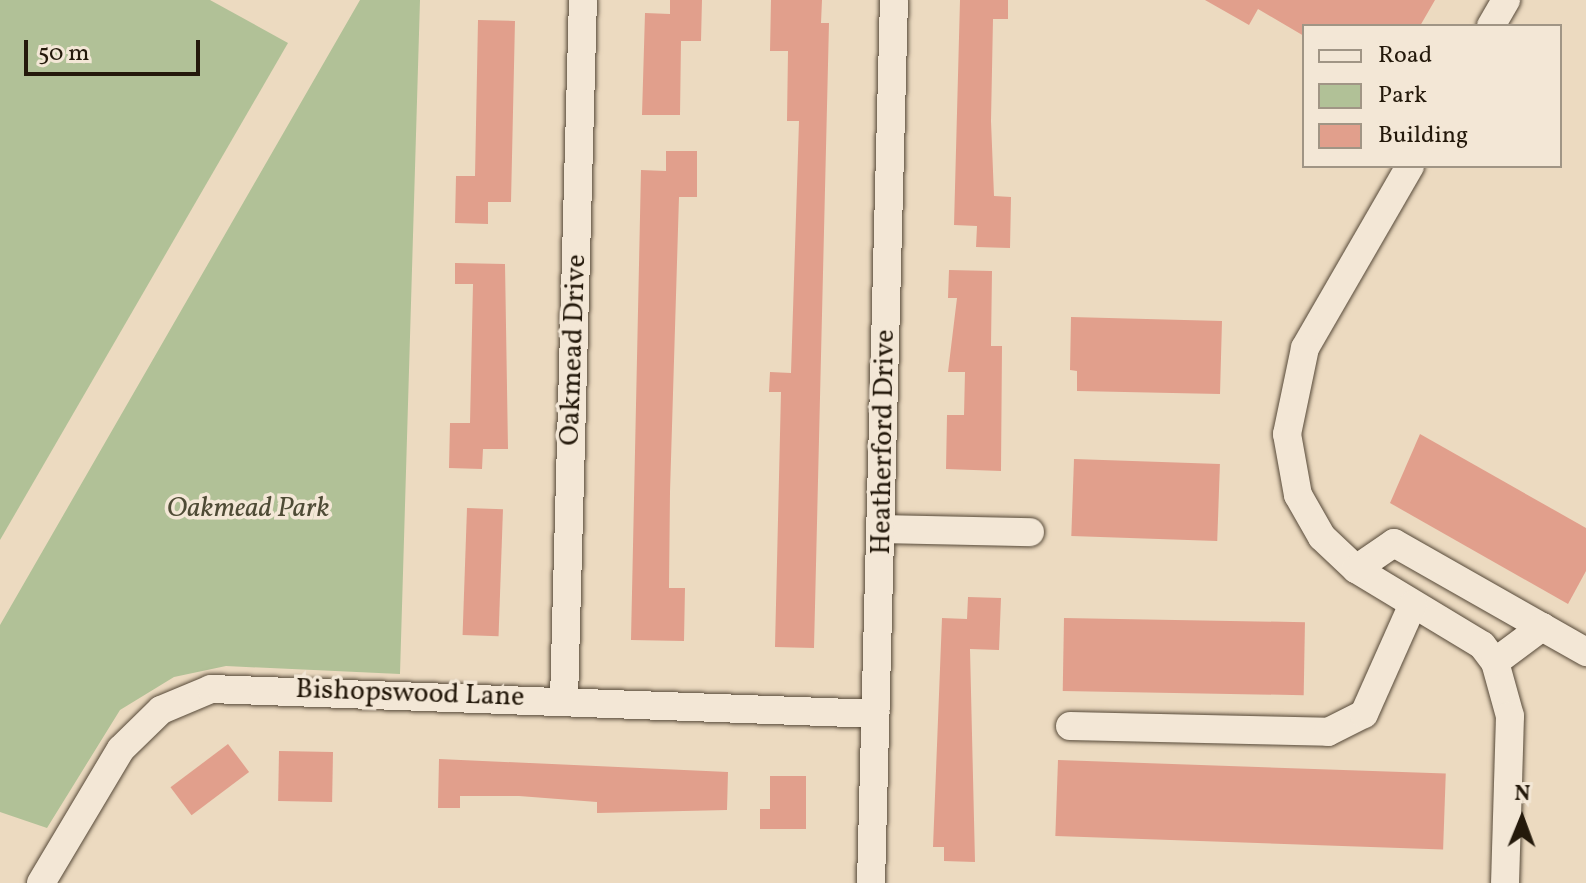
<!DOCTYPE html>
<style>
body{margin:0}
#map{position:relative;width:1586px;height:883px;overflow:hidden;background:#ecdac0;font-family:Vollkorn,serif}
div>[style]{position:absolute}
.green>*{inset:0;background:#b1c197}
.building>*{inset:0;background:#e19f8c;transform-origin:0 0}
.roads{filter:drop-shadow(0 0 2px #564938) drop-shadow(0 0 2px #564938)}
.street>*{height:28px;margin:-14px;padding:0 14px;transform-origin:14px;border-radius:14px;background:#f3e7d6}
span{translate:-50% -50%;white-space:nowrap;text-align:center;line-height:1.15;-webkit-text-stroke:7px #f3e7d6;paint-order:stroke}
.street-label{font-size:28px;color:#24190b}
.park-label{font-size:28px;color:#4e4b35;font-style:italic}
.legend{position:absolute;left:1302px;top:24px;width:260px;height:144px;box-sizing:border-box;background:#f3e7d6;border:2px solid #a09585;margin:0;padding:10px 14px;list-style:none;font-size:24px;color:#24190b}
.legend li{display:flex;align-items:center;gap:16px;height:40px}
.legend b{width:40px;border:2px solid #a09585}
.north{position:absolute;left:1482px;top:779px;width:80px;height:80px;-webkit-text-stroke:6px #f3e7d6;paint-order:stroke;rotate:1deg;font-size:22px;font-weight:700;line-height:32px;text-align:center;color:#24190b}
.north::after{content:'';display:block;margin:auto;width:28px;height:36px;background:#24190b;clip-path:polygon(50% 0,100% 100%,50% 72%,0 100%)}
.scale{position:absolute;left:24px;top:40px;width:176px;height:36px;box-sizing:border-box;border:4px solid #24190b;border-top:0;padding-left:10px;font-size:24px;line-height:28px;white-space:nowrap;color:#24190b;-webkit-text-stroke:6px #f3e7d6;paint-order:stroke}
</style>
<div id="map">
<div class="green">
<i style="clip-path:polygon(0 0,210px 0,288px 43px,0 540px)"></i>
<i style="clip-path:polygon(360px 0,420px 0,400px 674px,226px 666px,174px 677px,120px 710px,47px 828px,0 812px,0 625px)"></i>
</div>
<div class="building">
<i style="clip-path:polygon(670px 0,702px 0,701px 41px,681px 41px,680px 115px,642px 115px,645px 13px,670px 14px)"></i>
<i style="clip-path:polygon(771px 0,822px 0,821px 23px,829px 23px,814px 648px,775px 647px,781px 392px,769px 392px,770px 372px,791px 373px,799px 121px,787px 121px,788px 51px,770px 51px)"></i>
<i style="clip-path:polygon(960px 0,1008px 0,1008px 19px,993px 19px,991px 121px,994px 196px,1011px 197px,1010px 248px,976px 247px,977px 226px,954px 225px)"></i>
<i style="clip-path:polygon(1205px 0,1435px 0,1420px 26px,1304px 26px,1304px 36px,1258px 9px,1249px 25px)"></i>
<i style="clip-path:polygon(478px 20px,515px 21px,511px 202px,488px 202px,488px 224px,455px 223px,456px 176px,475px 176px)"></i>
<i style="clip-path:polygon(666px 151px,697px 151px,697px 197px,679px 197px,670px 492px,669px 588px,685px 588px,684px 641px,631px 640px,641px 170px,666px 171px)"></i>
<i style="clip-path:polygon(455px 263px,505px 264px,508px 449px,483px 449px,482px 469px,449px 468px,450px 423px,470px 423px,473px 284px,455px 284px)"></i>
<i style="clip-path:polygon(949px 270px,992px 271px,991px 346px,1002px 346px,1001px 471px,946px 469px,947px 415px,964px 415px,965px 372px,948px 372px,957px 298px,948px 298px)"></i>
<i style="clip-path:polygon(1071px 317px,1222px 321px,1220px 394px,1077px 391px,1077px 371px,1070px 370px)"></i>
<i style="clip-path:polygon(1420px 434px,1586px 528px,1586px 571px,1568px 604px,1390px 503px)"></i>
<i style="left:1074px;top:459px;width:146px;height:77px;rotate:2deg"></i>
<i style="left:467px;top:508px;width:36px;height:127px;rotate:2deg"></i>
<i style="clip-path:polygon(968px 597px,1001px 598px,999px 650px,970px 649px,975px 862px,944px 861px,944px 847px,933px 847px,942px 618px,967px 619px)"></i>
<i style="left:1064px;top:618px;width:241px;height:73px;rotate:1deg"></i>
<i style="left:228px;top:744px;width:35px;height:72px;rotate:53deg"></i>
<i style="left:279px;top:751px;width:54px;height:50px;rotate:1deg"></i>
<i style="clip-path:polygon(439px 759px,728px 772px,727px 810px,597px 813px,597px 802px,519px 796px,460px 796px,460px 808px,438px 808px)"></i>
<i style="left:1058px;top:760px;width:388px;height:76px;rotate:2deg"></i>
<i style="clip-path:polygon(770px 776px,806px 776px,806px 829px,760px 829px,760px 809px,770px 809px)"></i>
</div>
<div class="roads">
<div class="street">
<i style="left:1491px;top:26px;width:30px;rotate:-60deg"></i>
<i style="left:1410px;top:166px;width:210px;rotate:120deg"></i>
<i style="left:1305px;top:348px;width:88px;rotate:101.8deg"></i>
<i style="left:1287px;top:434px;width:62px;rotate:79.8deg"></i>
<i style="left:1298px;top:495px;width:48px;rotate:60.3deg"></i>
<i style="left:1322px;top:537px;width:47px;rotate:43.3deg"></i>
<i style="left:1356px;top:569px;width:147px;rotate:31.1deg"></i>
<i style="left:1482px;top:645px;width:21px;rotate:53deg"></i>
<i style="left:1495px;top:662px;width:56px;rotate:74.5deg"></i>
<i style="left:1510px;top:716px;width:167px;rotate:91.7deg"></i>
<i style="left:882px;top:529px;width:148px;rotate:1.2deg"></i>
<i style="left:1356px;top:569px;width:46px;rotate:-34.4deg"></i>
<i style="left:1394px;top:543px;width:170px;rotate:29.6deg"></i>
<i style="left:1495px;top:662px;width:59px;rotate:-36.7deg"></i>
<i style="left:1542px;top:627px;width:51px;rotate:29.6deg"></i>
<i style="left:564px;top:700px;width:700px;rotate:-88.45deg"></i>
<i style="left:1070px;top:726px;width:258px;rotate:1.3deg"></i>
<i style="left:1328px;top:732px;width:40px;rotate:-26.6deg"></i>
<i style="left:1364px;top:714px;width:120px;rotate:-66deg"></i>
<i style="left:41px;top:883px;width:156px;rotate:-59.2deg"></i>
<i style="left:121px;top:749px;width:56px;rotate:-44.3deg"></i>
<i style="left:161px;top:710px;width:54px;rotate:-22.8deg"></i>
<i style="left:211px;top:689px;width:665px;rotate:2.15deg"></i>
<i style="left:871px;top:883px;width:883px;rotate:-88.51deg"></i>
</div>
</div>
<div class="street-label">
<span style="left:574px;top:350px;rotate:-88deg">Oakmead Drive</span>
<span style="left:884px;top:442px;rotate:-89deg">Heatherford Drive</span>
<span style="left:410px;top:694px;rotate:2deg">Bishopswood Lane</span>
</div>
<div class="park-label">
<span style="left:248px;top:509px">Oakmead Park</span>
</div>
<ul class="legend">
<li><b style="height:10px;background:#f3e7d6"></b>Road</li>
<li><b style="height:22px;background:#b1c197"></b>Park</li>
<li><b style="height:22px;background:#e19f8c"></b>Building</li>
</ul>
<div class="north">N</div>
<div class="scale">50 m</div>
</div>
